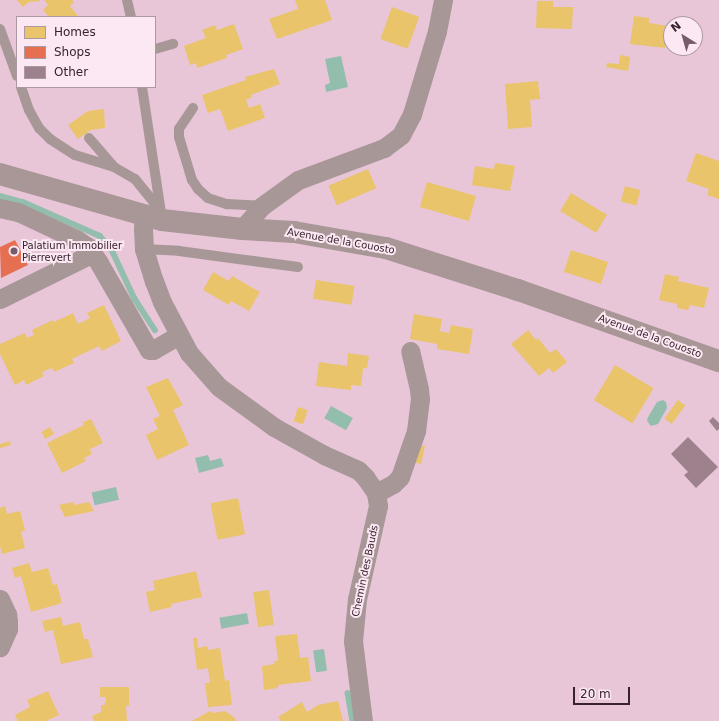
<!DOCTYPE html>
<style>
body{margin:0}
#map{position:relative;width:719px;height:721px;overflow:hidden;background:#e8c6d8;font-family:"DejaVu Sans",sans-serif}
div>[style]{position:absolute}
.water>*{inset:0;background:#93bead;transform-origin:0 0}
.homes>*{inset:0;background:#e9c46a;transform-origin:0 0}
.shops>*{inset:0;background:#e76f51}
.stream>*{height:5.5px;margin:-2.75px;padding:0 2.75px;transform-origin:2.75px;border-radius:2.75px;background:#93bead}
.building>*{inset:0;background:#9d828d}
.service>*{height:10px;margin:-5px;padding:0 5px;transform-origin:5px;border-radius:5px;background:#a79797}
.minor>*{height:19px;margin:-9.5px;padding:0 9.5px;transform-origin:9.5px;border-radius:9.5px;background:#a79797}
.secondary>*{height:22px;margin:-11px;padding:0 11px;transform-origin:11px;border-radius:11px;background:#a99697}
.dots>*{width:11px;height:11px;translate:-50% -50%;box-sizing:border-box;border:2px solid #fbe8f2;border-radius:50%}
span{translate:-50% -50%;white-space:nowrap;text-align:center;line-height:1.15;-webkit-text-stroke:4px #fbe8f2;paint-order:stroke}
.street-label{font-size:10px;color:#39222f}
.poi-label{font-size:10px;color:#39222f}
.left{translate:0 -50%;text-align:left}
.legend{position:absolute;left:16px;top:16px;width:140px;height:72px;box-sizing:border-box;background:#fbe8f2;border:1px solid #ad99a4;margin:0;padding:5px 7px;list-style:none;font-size:12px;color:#39222f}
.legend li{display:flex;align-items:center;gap:8px;height:20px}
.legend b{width:20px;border:1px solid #ad99a4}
.north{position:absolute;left:663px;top:16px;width:40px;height:40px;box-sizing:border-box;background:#fbe8f2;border:1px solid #ad99a4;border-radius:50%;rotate:323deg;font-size:11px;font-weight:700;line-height:16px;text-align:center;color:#39222f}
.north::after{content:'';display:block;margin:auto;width:14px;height:18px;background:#765b6a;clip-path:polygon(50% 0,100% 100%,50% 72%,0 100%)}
.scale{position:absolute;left:573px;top:687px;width:57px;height:18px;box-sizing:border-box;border:2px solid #39222f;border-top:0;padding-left:5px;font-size:12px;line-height:14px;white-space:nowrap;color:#39222f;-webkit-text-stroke:3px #fbe8f2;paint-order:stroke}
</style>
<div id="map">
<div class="water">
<i style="clip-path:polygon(341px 56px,348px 87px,326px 92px,325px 85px,330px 83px,325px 59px)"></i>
<i style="clip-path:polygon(663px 400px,666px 402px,667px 408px,658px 424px,651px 426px,647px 421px,648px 417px,657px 402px)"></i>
<i style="left:331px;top:406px;width:25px;height:14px;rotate:29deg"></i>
<i style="clip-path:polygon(208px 455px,210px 461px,221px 458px,224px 466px,199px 473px,195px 458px)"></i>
<i style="left:116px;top:487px;width:13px;height:25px;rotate:77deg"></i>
<i style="left:247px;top:613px;width:11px;height:28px;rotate:80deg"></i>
<i style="left:324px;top:649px;width:22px;height:11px;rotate:82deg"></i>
</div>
<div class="homes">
<i style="clip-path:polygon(17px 0,40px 0,40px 1px,29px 2px,23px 7px)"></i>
<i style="clip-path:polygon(44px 0,72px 0,74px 2px,70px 6px,78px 16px,49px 17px,43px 10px,48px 5px)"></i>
<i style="clip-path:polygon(295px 0,325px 0,332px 20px,277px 39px,269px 19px,298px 9px)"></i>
<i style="clip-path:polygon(537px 1px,553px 1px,553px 7px,573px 7px,572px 29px,536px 28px)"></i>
<i style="left:392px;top:7px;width:29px;height:34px;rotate:20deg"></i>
<i style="clip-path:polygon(634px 16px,649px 18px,649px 23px,668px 26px,665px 48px,630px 44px)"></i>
<i style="clip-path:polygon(234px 24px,243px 49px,226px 55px,227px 58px,197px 68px,196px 63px,190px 65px,184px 46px,206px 38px,202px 30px,215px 25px,217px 30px)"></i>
<i style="clip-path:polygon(620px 55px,630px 57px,628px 71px,606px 67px,607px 63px,619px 64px)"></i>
<i style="clip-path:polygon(274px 69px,280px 84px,251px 95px,252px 97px,246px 100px,249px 108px,260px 104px,265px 118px,228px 131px,220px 109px,208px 113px,202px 95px,246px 80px,245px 77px)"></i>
<i style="clip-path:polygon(538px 81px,540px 99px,530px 100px,532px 127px,508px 129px,505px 84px)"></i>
<i style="clip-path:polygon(104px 109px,105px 128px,91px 130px,78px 139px,68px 125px,88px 111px)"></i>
<i style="clip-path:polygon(696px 153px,719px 161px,719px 199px,707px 195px,709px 189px,686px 181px)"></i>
<i style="clip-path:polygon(495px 163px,515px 166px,510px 191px,472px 185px,475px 166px,494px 169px)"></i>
<i style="left:368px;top:169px;width:21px;height:43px;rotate:67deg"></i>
<i style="left:427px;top:182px;width:51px;height:26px;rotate:16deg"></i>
<i style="left:625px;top:186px;width:16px;height:16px;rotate:15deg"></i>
<i style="left:571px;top:193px;width:42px;height:21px;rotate:31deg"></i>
<i style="left:571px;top:250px;width:39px;height:23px;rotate:18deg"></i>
<i style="clip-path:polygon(213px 272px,229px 281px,232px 276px,260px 292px,249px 311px,231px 301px,229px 305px,203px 290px)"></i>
<i style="clip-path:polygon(665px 274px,679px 277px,678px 281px,709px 288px,704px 308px,690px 305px,688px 310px,677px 308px,677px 304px,659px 300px)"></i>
<i style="left:316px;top:280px;width:39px;height:19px;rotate:9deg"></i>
<i style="clip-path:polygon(104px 305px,121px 341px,102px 351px,99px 346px,72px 359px,74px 363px,54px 372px,52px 368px,42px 372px,44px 376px,26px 385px,24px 380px,15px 385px,0 354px,0 344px,25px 333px,27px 338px,34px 335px,32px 330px,53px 320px,54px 322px,73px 313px,78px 324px,90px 318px,87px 313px)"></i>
<i style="clip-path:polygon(414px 314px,442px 319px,440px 331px,449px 333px,451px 325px,473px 329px,469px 354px,437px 349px,437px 344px,410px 339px)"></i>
<i style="clip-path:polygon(528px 330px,536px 340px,538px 338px,550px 353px,556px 349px,567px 362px,553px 373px,549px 368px,539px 376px,511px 344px)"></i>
<i style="clip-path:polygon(348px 353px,369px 356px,367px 368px,363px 368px,361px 386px,351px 385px,351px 390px,316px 386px,319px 362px,347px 366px)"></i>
<i style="left:615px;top:365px;width:45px;height:41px;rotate:31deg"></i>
<i style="clip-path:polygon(168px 378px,183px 405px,173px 410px,189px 445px,157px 460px,146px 435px,158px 429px,153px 419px,160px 416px,146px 387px)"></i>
<i style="left:678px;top:400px;width:9px;height:23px;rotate:36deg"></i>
<i style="left:298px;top:407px;width:10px;height:15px;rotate:17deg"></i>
<i style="clip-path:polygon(91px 419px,103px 443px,90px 449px,92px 454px,84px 458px,86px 461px,62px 473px,47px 443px,84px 425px,83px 422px)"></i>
<i style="left:50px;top:427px;width:8px;height:10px;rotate:60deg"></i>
<i style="clip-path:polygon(10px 441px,11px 445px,0 448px,0 444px)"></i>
<i style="clip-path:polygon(416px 445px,425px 446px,421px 464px,414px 462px)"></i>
<i style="left:238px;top:498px;width:37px;height:28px;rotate:79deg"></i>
<i style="clip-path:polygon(73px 502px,74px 505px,89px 502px,94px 511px,65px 517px,59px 505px)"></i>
<i style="clip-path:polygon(5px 506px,7px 514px,20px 511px,25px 530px,21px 532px,25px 548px,2px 554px,0 546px,0 508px)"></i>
<i style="clip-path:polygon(29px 563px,32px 572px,48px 568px,53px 585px,57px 584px,62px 603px,31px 612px,21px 576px,15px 578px,12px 568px)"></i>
<i style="clip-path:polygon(196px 571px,202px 597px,171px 604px,172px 607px,150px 612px,146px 592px,155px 590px,153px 581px)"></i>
<i style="left:269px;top:590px;width:35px;height:16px;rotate:82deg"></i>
<i style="clip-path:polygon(61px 617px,63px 626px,80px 622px,84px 639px,88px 639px,93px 657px,61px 664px,53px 630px,45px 632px,42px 621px)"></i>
<i style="clip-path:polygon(297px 634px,300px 658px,308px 657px,311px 681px,278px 685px,278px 688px,264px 690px,262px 666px,275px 664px,274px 661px,278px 661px,275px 636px)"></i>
<i style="clip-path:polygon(193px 638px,197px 638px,198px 648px,207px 646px,208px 650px,220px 648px,225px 681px,229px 680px,232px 705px,208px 707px,205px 683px,210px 683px,208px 668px,197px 670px)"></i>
<i style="clip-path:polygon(100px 687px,129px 687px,129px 706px,126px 706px,127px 721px,94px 721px,92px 716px,101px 712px,101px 705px,105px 705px,106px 697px,100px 697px)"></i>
<i style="clip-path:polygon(48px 691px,59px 715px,46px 721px,18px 721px,15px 715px,30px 707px,27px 700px)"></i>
<i style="clip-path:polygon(338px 701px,343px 721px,281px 721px,278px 717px,302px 702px,307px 712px,318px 705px)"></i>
<i style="clip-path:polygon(210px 711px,213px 713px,225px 711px,234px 717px,236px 721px,192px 721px)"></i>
</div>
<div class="shops">
<i style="clip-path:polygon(15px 240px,28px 265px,1px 278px,0 247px)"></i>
</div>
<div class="stream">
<i style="left:0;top:196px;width:24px;rotate:15deg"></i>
<i style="left:23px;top:202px;width:84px;rotate:23.8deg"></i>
<i style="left:100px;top:236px;width:18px;rotate:49deg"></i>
<i style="left:112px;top:250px;width:54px;rotate:64.9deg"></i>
<i style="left:135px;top:299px;width:37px;rotate:57deg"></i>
<i style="left:348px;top:693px;width:28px;rotate:80deg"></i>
</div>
<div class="building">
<i style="clip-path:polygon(713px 417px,719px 423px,719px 429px,717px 431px,709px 421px)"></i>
<i style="clip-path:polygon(688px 437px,718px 467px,696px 488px,684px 475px,688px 472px,671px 454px)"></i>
</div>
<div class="service">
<i style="left:127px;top:0;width:17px;rotate:77deg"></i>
<i style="left:0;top:29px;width:50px;rotate:70.1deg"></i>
<i style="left:155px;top:49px;width:19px;rotate:-16deg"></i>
<i style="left:21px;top:87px;width:24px;rotate:71deg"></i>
<i style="left:29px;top:110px;width:21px;rotate:61deg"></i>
<i style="left:39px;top:128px;width:16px;rotate:45deg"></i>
<i style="left:50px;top:139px;width:30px;rotate:33deg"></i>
<i style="left:75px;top:155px;width:41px;rotate:17.1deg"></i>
<i style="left:142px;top:87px;width:134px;rotate:81.4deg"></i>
<i style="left:193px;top:108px;width:25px;rotate:124deg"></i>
<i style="left:179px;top:129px;width:8px;rotate:90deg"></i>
<i style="left:179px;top:137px;width:45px;rotate:73.2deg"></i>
<i style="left:192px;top:180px;width:11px;rotate:56deg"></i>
<i style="left:198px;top:189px;width:13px;rotate:42deg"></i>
<i style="left:208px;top:198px;width:20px;rotate:18deg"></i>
<i style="left:227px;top:204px;width:35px;rotate:3deg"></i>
<i style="left:89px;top:138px;width:38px;rotate:49deg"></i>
<i style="left:114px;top:167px;width:24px;rotate:30deg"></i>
<i style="left:135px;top:179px;width:28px;rotate:51deg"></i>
<i style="left:153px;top:201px;width:13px;rotate:61deg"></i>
<i style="left:144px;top:249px;width:35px;rotate:3deg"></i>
<i style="left:179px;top:251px;width:120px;rotate:7.7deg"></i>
</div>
<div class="minor">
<i style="left:0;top:208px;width:18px;rotate:13deg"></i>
<i style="left:18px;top:212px;width:64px;rotate:25deg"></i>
<i style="left:76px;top:239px;width:14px;rotate:34deg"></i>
<i style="left:88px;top:247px;width:19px;rotate:55deg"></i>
<i style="left:99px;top:263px;width:100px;rotate:60.1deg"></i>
<i style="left:149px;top:350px;width:4px"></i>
<i style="left:153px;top:350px;width:30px;rotate:-30deg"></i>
<i style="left:144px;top:215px;width:14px;rotate:94deg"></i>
<i style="left:143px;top:229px;width:20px;rotate:87deg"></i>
<i style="left:144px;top:249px;width:34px;rotate:73deg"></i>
<i style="left:154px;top:281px;width:22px;rotate:69deg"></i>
<i style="left:162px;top:302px;width:58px;rotate:62.1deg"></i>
<i style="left:189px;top:353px;width:45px;rotate:48.6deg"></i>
<i style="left:219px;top:387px;width:68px;rotate:36deg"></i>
<i style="left:274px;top:427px;width:57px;rotate:29.2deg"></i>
<i style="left:324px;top:455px;width:37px;rotate:24deg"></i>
<i style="left:358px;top:470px;width:10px;rotate:45deg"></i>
<i style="left:365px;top:477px;width:19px;rotate:55deg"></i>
<i style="left:376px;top:493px;width:13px;rotate:81deg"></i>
<i style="left:378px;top:506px;width:95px;rotate:102.7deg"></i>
<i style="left:357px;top:599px;width:42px;rotate:95.4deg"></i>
<i style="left:353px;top:641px;width:81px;rotate:82.9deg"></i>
<i style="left:242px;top:229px;width:30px;rotate:-49deg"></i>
<i style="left:262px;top:206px;width:44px;rotate:-35.8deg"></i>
<i style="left:298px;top:180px;width:92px;rotate:-20.4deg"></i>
<i style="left:384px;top:148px;width:21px;rotate:-37deg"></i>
<i style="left:401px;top:135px;width:24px;rotate:-62deg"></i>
<i style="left:412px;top:114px;width:87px;rotate:-73.2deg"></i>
<i style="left:437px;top:31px;width:32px;rotate:-79deg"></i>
<i style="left:0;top:299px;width:104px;rotate:-26.3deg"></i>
<i style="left:376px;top:493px;width:19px;rotate:-28deg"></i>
<i style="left:393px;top:484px;width:10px;rotate:-45deg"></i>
<i style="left:400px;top:477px;width:49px;rotate:-70.8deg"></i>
<i style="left:416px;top:431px;width:32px;rotate:-83deg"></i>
<i style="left:420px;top:399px;width:10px;rotate:-96deg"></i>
<i style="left:419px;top:389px;width:39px;rotate:-103deg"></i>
<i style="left:0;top:599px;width:17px;rotate:65deg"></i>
<i style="left:7px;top:614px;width:8px;rotate:83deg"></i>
<i style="left:8px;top:622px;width:7px;rotate:90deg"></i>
<i style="left:8px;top:629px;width:20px;rotate:114deg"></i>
</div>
<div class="secondary">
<i style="left:0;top:174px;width:168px;rotate:15.9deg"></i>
<i style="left:162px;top:220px;width:81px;rotate:6.4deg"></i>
<i style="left:242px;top:229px;width:52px;rotate:3.3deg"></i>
<i style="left:294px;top:232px;width:93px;rotate:9.9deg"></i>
<i style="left:386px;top:248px;width:139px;rotate:17.7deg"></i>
<i style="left:518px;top:290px;width:213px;rotate:19.5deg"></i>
</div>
<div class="dots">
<i style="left:14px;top:251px;background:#765b6a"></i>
</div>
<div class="street-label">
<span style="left:341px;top:241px;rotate:10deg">Avenue de la Couosto</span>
<span style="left:650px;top:336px;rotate:20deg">Avenue de la Couosto</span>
<span style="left:365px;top:571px;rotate:-78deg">Chemin des Bauds</span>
</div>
<div class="poi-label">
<span class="left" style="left:22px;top:251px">Palatium Immobilier<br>Pierrevert</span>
</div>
<ul class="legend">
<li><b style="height:11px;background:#e9c46a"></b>Homes</li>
<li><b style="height:11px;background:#e76f51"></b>Shops</li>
<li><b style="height:11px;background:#9d828d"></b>Other</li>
</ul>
<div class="north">N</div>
<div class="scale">20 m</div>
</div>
